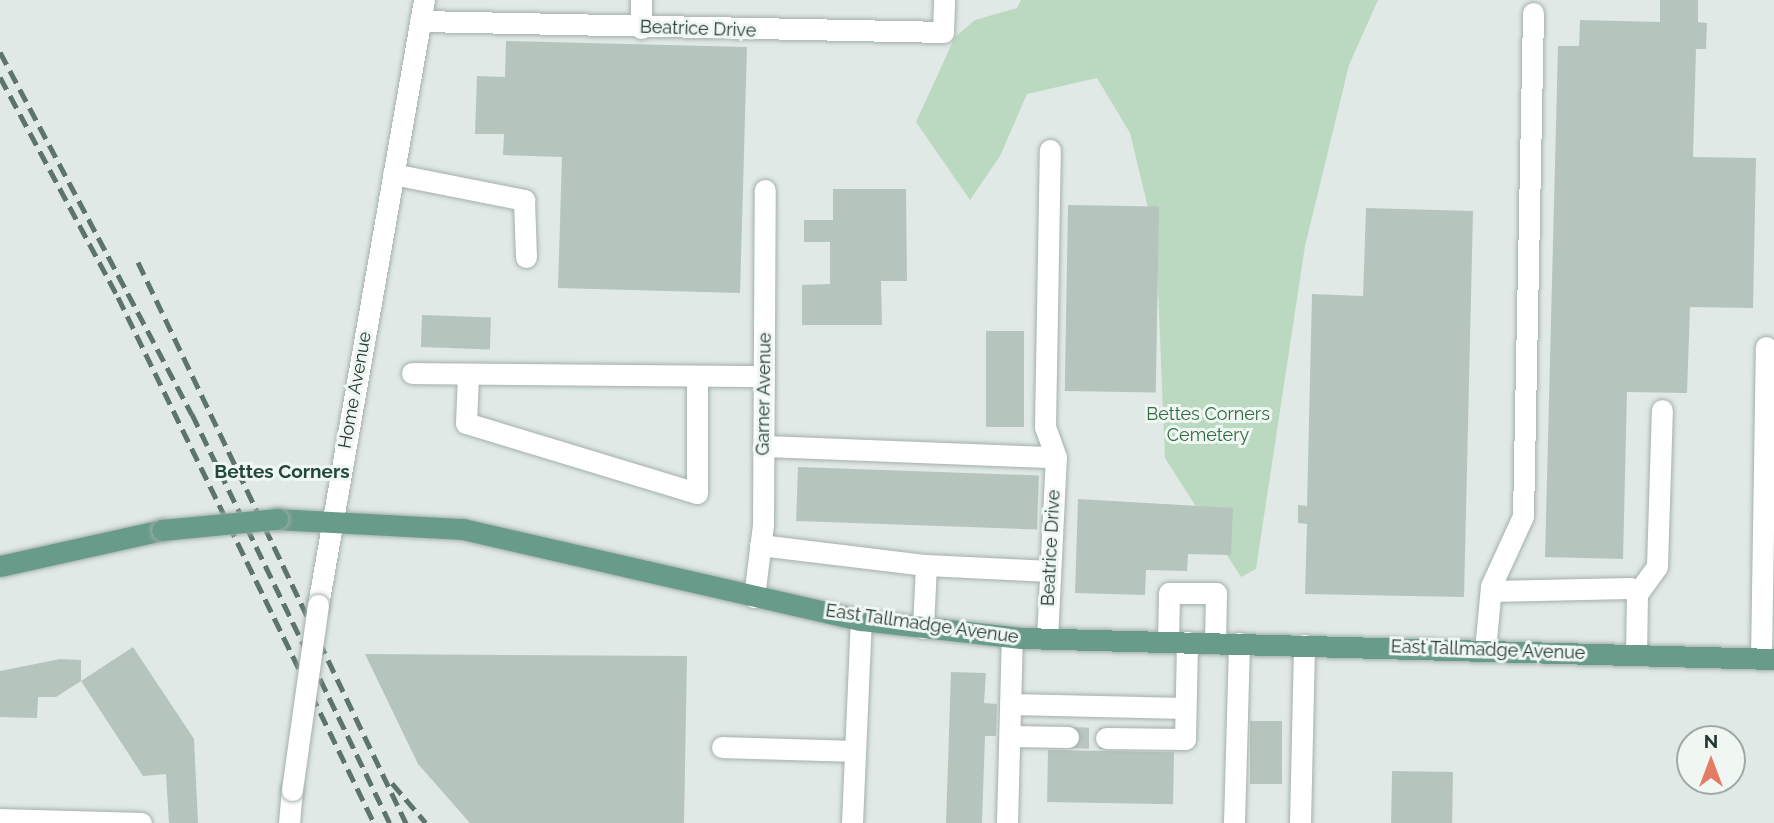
<!DOCTYPE html>
<style>
body{margin:0}
#map{position:relative;width:1774px;height:823px;overflow:hidden;background:#e0e9e5;font-family:Raleway,sans-serif}
div>[style]{position:absolute}
.green>*{inset:0;background:#bbd9c1}
.building>*{inset:0;background:#b6c4be;transform-origin:0 0}
.minor-tunnel>*{height:21px;margin-top:-10.5px;transform-origin:0;background:repeating-linear-gradient(90deg,#bac6c1 0 21px,transparent 0 31px)}
.roads{filter:drop-shadow(0 0 2px #a4b0ab) drop-shadow(0 0 2px #a4b0ab)}
.minor>*{height:21px;margin:-10.5px;padding:0 10.5px;transform-origin:10.5px;border-radius:10.5px;background:#fff}
.major>*{height:21px;margin:-10.5px;padding:0 10.5px;transform-origin:10.5px;border-radius:10.5px;background:#699b8b}
.rail>*{height:5px;margin-top:-2.5px;transform-origin:0;background:repeating-linear-gradient(90deg,#5d746c 0 14px,transparent 0 21px)}
.bridges{filter:drop-shadow(0 0 2px #a4b0ab) drop-shadow(0 0 2px #a4b0ab)}
.minor-bridge>*{height:21px;margin:-10.5px;padding:0 10.5px;transform-origin:10.5px;border-radius:10.5px;background:#fff}
.major-bridge>*{height:21px;margin:-10.5px;padding:0 10.5px;transform-origin:10.5px;border-radius:10.5px;background:#699b8b}
span{translate:-50% -50%;white-space:nowrap;text-align:center;line-height:1.15;-webkit-text-stroke:6px #f0f7f3;paint-order:stroke}
.street-label{font-size:18px;color:#233831}
.park-label{font-size:18px;color:#316b44}
.neighbourhood-label{font-size:19px;color:#21483c;font-weight:700}
.north{position:absolute;left:1676px;top:725px;width:70px;height:70px;box-sizing:border-box;background:#f0f7f3;border:2px solid #9eaba5;border-radius:50%;rotate:0deg;font-size:19px;font-weight:700;line-height:28px;text-align:center;color:#233831}
.north::after{content:'';display:block;margin:auto;width:24px;height:32px;background:#e37b65;clip-path:polygon(50% 0,100% 100%,50% 72%,0 100%)}
</style>
<div id="map">
<div class="green">
<i style="clip-path:polygon(1021px 0,1378px 0,1349px 65px,1305px 246px,1256px 569px,1241px 577px,1165px 458px,1156px 241px,1130px 133px,1097px 78px,1027px 94px,1000px 156px,970px 200px,916px 122px,955px 37px,975px 20px,1017px 8px)"></i>
</div>
<div class="building">
<i style="clip-path:polygon(1660px 0,1698px 0,1698px 22px,1707px 23px,1706px 49px,1696px 49px,1693px 157px,1756px 158px,1753px 308px,1690px 307px,1687px 393px,1627px 392px,1623px 559px,1545px 557px,1558px 46px,1579px 46px,1580px 20px,1660px 22px)"></i>
<i style="clip-path:polygon(506px 41px,747px 47px,740px 293px,558px 288px,562px 157px,503px 155px,504px 134px,475px 134px,477px 76px,505px 77px)"></i>
<i style="clip-path:polygon(833px 189px,906px 189px,907px 281px,881px 281px,882px 325px,802px 325px,802px 285px,830px 284px,830px 242px,804px 242px,804px 220px,833px 220px)"></i>
<i style="left:1068px;top:205px;width:91px;height:186px;rotate:1deg"></i>
<i style="clip-path:polygon(1366px 208px,1473px 211px,1464px 597px,1305px 594px,1307px 524px,1298px 523px,1298px 505px,1307px 506px,1312px 294px,1363px 296px)"></i>
<i style="left:422px;top:315px;width:69px;height:32px;rotate:2deg"></i>
<i style="left:986px;top:331px;width:38px;height:96px"></i>
<i style="left:798px;top:467px;width:241px;height:54px;rotate:2deg"></i>
<i style="clip-path:polygon(1078px 499px,1233px 508px,1231px 555px,1188px 554px,1187px 571px,1146px 570px,1145px 595px,1075px 593px)"></i>
<i style="clip-path:polygon(133px 647px,194px 739px,198px 823px,169px 823px,166px 774px,143px 776px,81px 681px)"></i>
<i style="clip-path:polygon(365px 654px,687px 656px,684px 823px,470px 823px,418px 764px)"></i>
<i style="clip-path:polygon(60px 659px,81px 660px,81px 681px,56px 697px,38px 697px,37px 718px,0 717px,0 671px)"></i>
<i style="clip-path:polygon(951px 672px,986px 673px,984px 703px,997px 704px,996px 736px,985px 736px,982px 823px,946px 823px)"></i>
<i style="left:1250px;top:721px;width:32px;height:63px"></i>
<i style="left:1048px;top:750px;width:126px;height:52px;rotate:1deg"></i>
<i style="left:1392px;top:771px;width:61px;height:52px;rotate:1deg"></i>
</div>
<div class="minor-tunnel">
<i style="left:1068px;top:737px;width:38px;rotate:2deg"></i>
</div>
<div class="roads">
<div class="minor">
<i style="left:420px;top:21px;width:523px;rotate:1.2deg"></i>
<i style="left:943px;top:32px;width:32px;rotate:-88deg"></i>
<i style="left:641px;top:28px;width:28px;rotate:-90deg"></i>
<i style="left:393px;top:174px;width:134px;rotate:11.2deg"></i>
<i style="left:524px;top:200px;width:57px;rotate:88deg"></i>
<i style="left:412px;top:373px;width:352px;rotate:0.5deg"></i>
<i style="left:468px;top:374px;width:49px;rotate:92.3deg"></i>
<i style="left:466px;top:423px;width:241px;rotate:16.9deg"></i>
<i style="left:697px;top:493px;width:117px;rotate:-90deg"></i>
<i style="left:763px;top:446px;width:293px;rotate:2.2deg"></i>
<i style="left:760px;top:545px;width:167px;rotate:6.9deg"></i>
<i style="left:926px;top:565px;width:124px;rotate:2.8deg"></i>
<i style="left:1491px;top:591px;width:139px;rotate:-1.2deg"></i>
<i style="left:1630px;top:588px;width:9px;rotate:41deg"></i>
<i style="left:1637px;top:594px;width:61px;rotate:90.9deg"></i>
<i style="left:1637px;top:594px;width:34px;rotate:-54deg"></i>
<i style="left:1657px;top:566px;width:156px;rotate:-88.2deg"></i>
<i style="left:754px;top:597px;width:73px;rotate:-82.9deg"></i>
<i style="left:763px;top:525px;width:335px;rotate:-89.7deg"></i>
<i style="left:318px;top:605px;width:614px;rotate:-80.06deg"></i>
<i style="left:923px;top:628px;width:63px;rotate:-87.3deg"></i>
<i style="left:1047px;top:639px;width:182px;rotate:-87.2deg"></i>
<i style="left:1056px;top:457px;width:32px;rotate:-110deg"></i>
<i style="left:1045px;top:427px;width:277px;rotate:-89deg"></i>
<i style="left:1168px;top:642px;width:49px;rotate:-88.8deg"></i>
<i style="left:1169px;top:593px;width:47px"></i>
<i style="left:1216px;top:593px;width:50px;rotate:91.1deg"></i>
<i style="left:1485px;top:650px;width:64px;rotate:-84.6deg"></i>
<i style="left:1491px;top:586px;width:77px;rotate:-65.4deg"></i>
<i style="left:1523px;top:516px;width:503px;rotate:-88.86deg"></i>
<i style="left:1761px;top:658px;width:311px;rotate:-89.1deg"></i>
<i style="left:1011px;top:704px;width:174px;rotate:1.3deg"></i>
<i style="left:1010px;top:736px;width:58px;rotate:1deg"></i>
<i style="left:1106px;top:738px;width:79px;rotate:0.7deg"></i>
<i style="left:1185px;top:739px;width:97px;rotate:-88.8deg"></i>
<i style="left:722px;top:747px;width:133px;rotate:1.7deg"></i>
<i style="left:0;top:819px;width:141px;rotate:1.6deg"></i>
<i style="left:289px;top:823px;width:33px;rotate:-85deg"></i>
<i style="left:852px;top:823px;width:203px;rotate:-87.5deg"></i>
<i style="left:1007px;top:823px;width:186px;rotate:-88.5deg"></i>
<i style="left:1234px;top:823px;width:180px;rotate:-88.4deg"></i>
<i style="left:1300px;top:823px;width:178px;rotate:-88.7deg"></i>
</div>
<div class="major">
<i style="left:277px;top:519px;width:186px;rotate:3.1deg"></i>
<i style="left:463px;top:529px;width:408px;rotate:12.9deg"></i>
<i style="left:861px;top:620px;width:162px;rotate:6.4deg"></i>
<i style="left:1022px;top:638px;width:752px;rotate:1.6deg"></i>
<i style="left:0;top:566px;width:166px;rotate:-12.5deg"></i>
</div>
</div>
<div class="rail">
<i style="left:0;top:52px;width:410px;rotate:62.1deg"></i>
<i style="left:192px;top:414px;width:454px;rotate:64.2deg"></i>
<i style="left:0;top:77px;width:250px;rotate:61.8deg"></i>
<i style="left:118px;top:297px;width:585px;rotate:64.05deg"></i>
<i style="left:138px;top:262px;width:622px;rotate:64.47deg"></i>
<i style="left:392px;top:783px;width:52px;rotate:49.6deg"></i>
</div>
<div class="bridges">
<div class="minor-bridge">
<i style="left:292px;top:790px;width:187px;rotate:-82deg"></i>
</div>
<div class="major-bridge">
<i style="left:162px;top:530px;width:116px;rotate:-5.5deg"></i>
</div>
</div>
<div class="street-label">
<span style="left:698px;top:29px;rotate:2deg">Beatrice Drive</span>
<span style="left:355px;top:390px;rotate:-80deg">Home Avenue</span>
<span style="left:764px;top:394px;rotate:-89deg">Garner Avenue</span>
<span style="left:1051px;top:548px;rotate:-87deg">Beatrice Drive</span>
<span style="left:922px;top:624px;rotate:8deg">East Tallmadge Avenue</span>
<span style="left:1488px;top:650px;rotate:2deg">East Tallmadge Avenue</span>
</div>
<div class="park-label">
<span style="left:1208px;top:425px">Bettes Corners<br>Cemetery</span>
</div>
<div class="neighbourhood-label">
<span style="left:282px;top:472px">Bettes Corners</span>
</div>
<div class="north">N</div>
</div>
